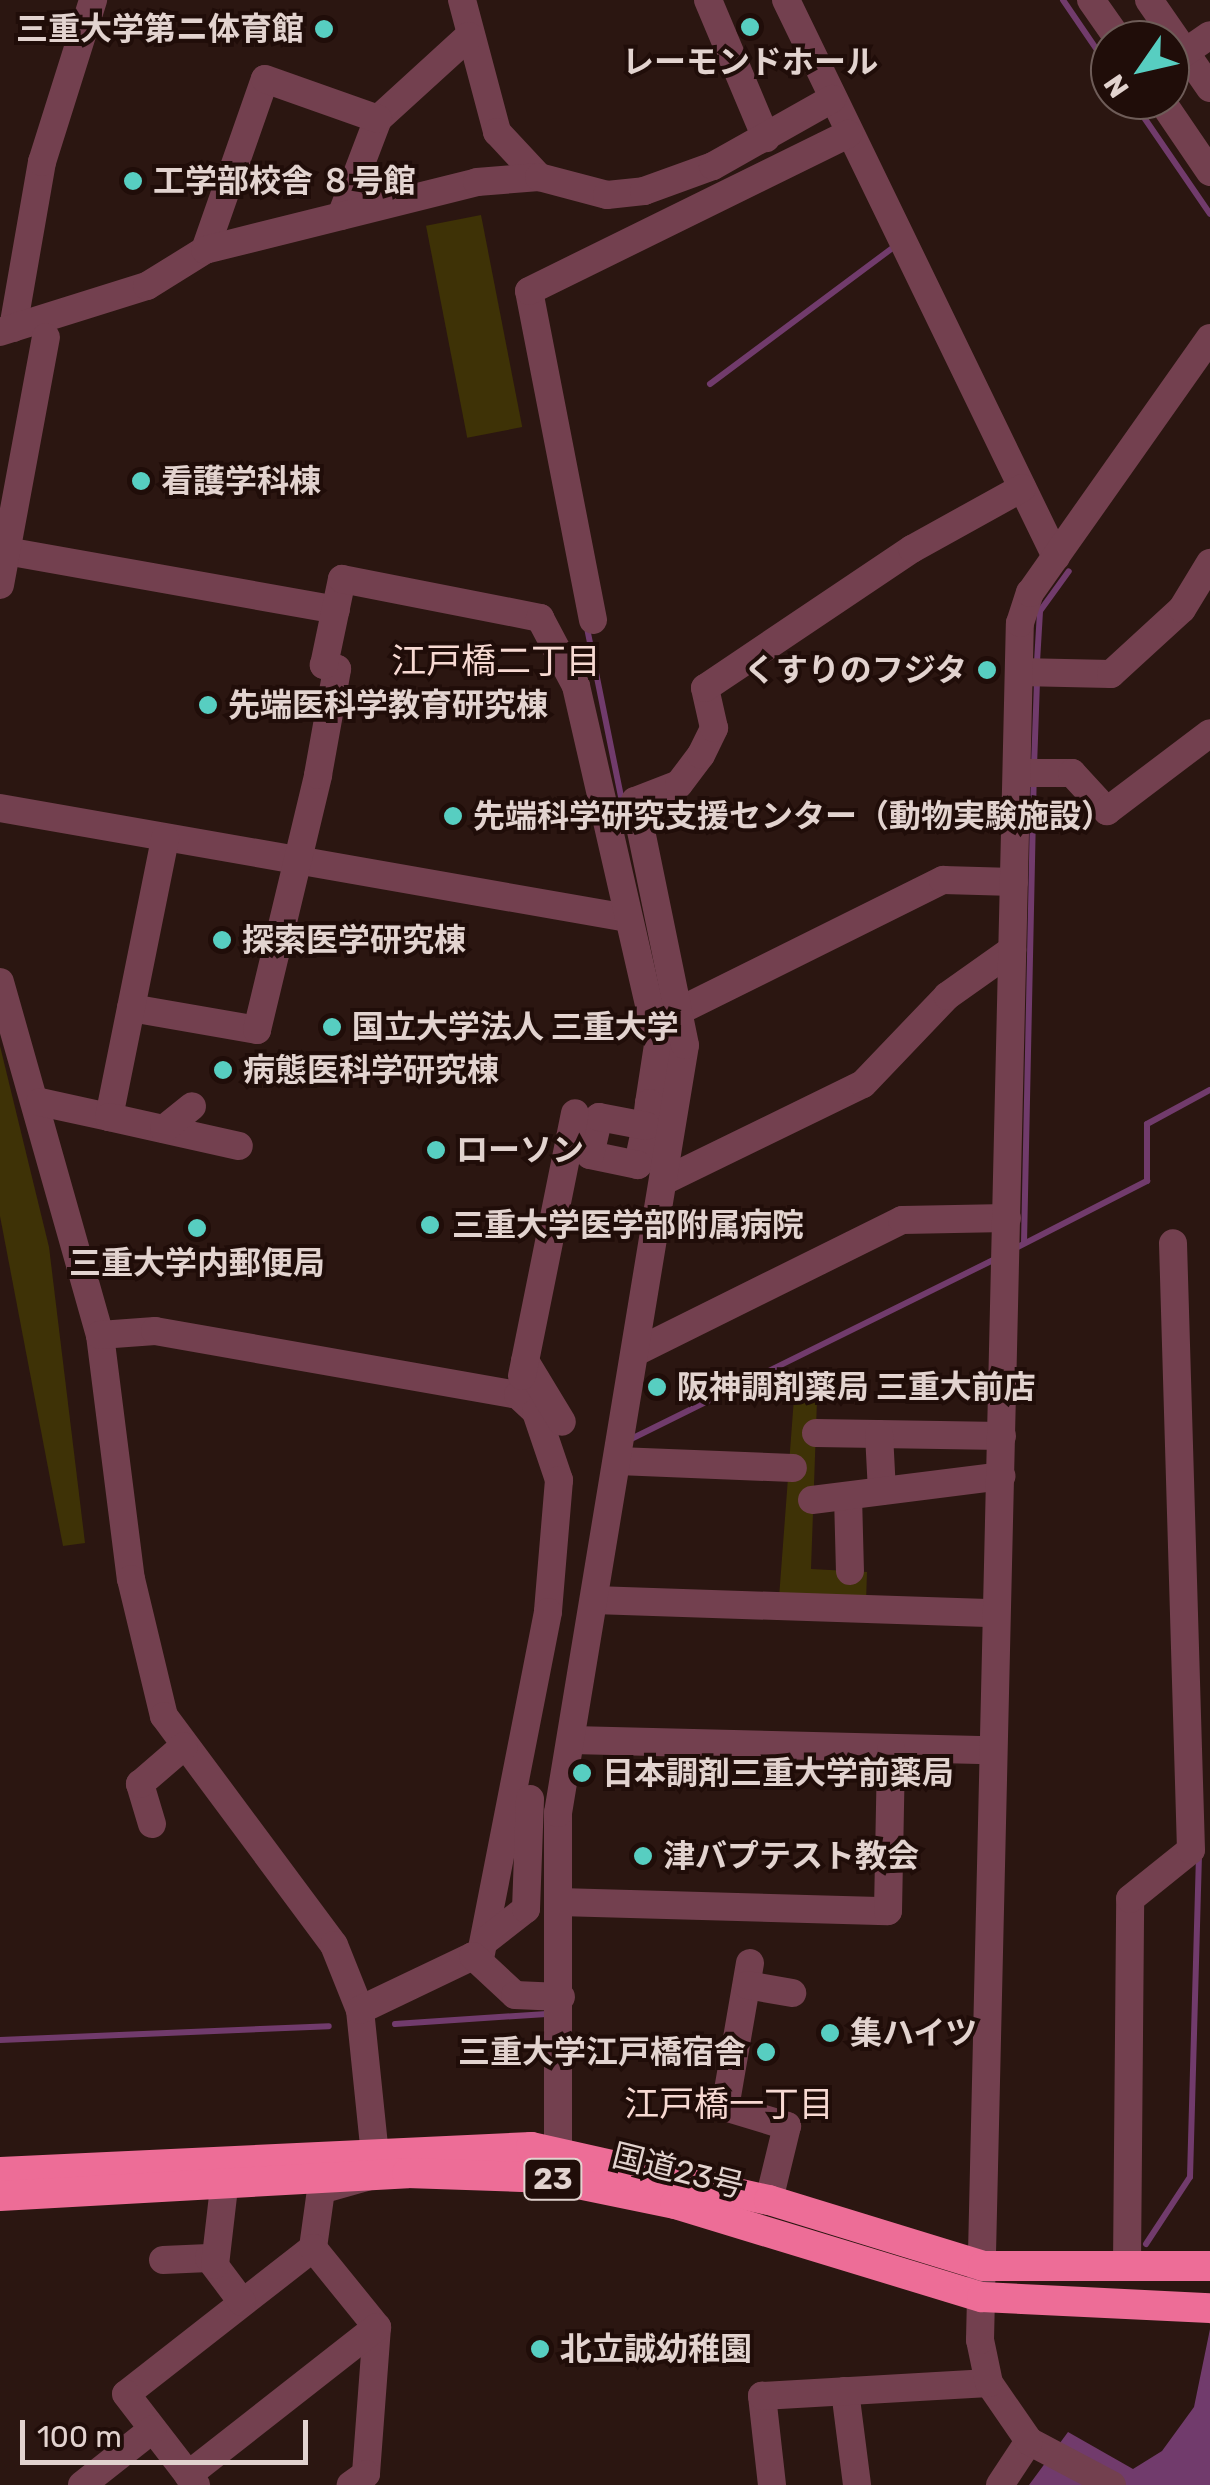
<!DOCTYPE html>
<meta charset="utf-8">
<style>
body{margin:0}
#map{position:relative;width:1210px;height:2485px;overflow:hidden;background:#2b1611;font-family:Rubik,"Noto Sans JP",sans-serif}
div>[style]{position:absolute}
.green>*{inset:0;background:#3e3206;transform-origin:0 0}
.water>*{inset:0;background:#713b6c}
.stream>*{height:6px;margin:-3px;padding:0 3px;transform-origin:3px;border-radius:3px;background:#713b6c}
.minor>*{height:28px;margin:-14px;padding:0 14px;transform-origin:14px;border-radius:14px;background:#73404f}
.highway>*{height:30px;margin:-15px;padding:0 15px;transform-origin:15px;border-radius:15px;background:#ed6d97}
.dots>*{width:28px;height:28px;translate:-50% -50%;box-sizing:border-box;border:5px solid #200d09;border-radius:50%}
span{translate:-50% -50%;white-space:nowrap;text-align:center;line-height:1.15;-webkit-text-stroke:8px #200d09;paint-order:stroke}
.shield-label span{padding:2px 8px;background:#200d09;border:2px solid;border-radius:8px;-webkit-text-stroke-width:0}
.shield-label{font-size:30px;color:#e2d3cf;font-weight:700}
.poi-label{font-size:32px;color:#e2d3cf;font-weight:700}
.right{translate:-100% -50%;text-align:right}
.left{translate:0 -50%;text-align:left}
.street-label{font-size:32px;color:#e2d3cf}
.neighbourhood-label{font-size:35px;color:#f7d9d2}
.north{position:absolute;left:1090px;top:20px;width:100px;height:100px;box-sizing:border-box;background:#200d09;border:2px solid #6e5c58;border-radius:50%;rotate:236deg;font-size:28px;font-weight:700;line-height:40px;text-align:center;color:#e2d3cf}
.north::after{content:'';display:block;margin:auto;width:35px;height:45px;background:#57cec1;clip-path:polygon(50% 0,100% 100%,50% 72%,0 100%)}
.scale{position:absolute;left:20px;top:2420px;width:288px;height:45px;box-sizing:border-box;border:5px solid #e2d3cf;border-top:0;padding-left:12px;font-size:30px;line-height:35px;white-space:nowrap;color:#e2d3cf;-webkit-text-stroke:8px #200d09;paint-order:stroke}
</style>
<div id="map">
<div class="green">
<i style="left:481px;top:215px;width:216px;height:56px;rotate:79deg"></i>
<i style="clip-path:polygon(0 1046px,49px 1247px,85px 1543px,63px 1546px,0 1216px)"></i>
<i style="clip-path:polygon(796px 1371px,818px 1372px,811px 1569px,867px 1572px,866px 1602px,779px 1598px)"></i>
</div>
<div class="water">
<i style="clip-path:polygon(1210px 2329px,1210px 2485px,1029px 2485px,1068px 2432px,1133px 2469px,1162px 2451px,1194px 2407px)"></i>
</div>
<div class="stream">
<i style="left:1063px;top:0;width:83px;rotate:55.7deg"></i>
<i style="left:1132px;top:100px;width:138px;rotate:55.6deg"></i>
<i style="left:710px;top:384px;width:229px;rotate:-36.7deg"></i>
<i style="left:587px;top:628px;width:183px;rotate:78.6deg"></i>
<i style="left:1037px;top:662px;width:51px;rotate:-86.6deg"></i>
<i style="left:1040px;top:611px;width:49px;rotate:-54.1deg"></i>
<i style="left:1034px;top:767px;width:87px;rotate:-88deg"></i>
<i style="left:1024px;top:1243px;width:463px;rotate:-88.8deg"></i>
<i style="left:1012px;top:1250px;width:152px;rotate:-27.1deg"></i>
<i style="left:1147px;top:1181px;width:57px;rotate:-90deg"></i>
<i style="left:1147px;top:1124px;width:72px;rotate:-28.4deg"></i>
<i style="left:631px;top:1439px;width:408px;rotate:-26.3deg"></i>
<i style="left:395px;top:2024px;width:152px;rotate:-3.8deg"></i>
<i style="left:0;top:2040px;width:329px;rotate:-2.4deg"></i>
<i style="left:1146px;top:2244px;width:80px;rotate:-56.7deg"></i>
<i style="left:1190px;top:2177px;width:324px;rotate:-88.4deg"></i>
</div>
<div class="minor">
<i style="left:462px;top:0;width:137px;rotate:75.1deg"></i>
<i style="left:497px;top:132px;width:62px;rotate:47deg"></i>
<i style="left:708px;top:0;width:150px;rotate:67.2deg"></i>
<i style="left:786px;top:0;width:619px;rotate:64.14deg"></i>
<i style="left:1091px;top:0;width:49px;rotate:55deg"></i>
<i style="left:1149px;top:0;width:107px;rotate:55.3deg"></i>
<i style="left:1171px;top:62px;width:47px;rotate:-34.7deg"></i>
<i style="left:1161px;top:100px;width:87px;rotate:55.8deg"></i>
<i style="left:341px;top:216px;width:104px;rotate:-69.1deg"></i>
<i style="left:378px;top:119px;width:123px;rotate:-42.4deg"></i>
<i style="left:205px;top:250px;width:181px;rotate:-70.7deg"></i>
<i style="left:265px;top:79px;width:120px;rotate:19.5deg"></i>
<i style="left:13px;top:328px;width:169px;rotate:-80.1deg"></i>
<i style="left:42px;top:162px;width:170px;rotate:-72.5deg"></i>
<i style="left:0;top:332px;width:154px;rotate:-17.4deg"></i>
<i style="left:147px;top:286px;width:68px;rotate:-31.8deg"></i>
<i style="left:205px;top:250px;width:280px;rotate:-14deg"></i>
<i style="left:477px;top:182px;width:62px;rotate:-4.6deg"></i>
<i style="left:539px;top:177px;width:70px;rotate:14.8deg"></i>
<i style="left:607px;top:195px;width:37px;rotate:-6deg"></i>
<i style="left:644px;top:191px;width:73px;rotate:-19.9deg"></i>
<i style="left:713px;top:166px;width:137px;rotate:-29.4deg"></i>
<i style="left:6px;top:551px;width:335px;rotate:10.1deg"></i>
<i style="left:0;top:585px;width:252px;rotate:-79.5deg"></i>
<i style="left:593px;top:620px;width:335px;rotate:-101deg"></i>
<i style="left:529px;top:291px;width:356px;rotate:-26.2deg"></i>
<i style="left:1019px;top:672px;width:92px;rotate:1.2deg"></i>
<i style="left:1111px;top:674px;width:96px;rotate:-42.5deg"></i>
<i style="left:1182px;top:609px;width:54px;rotate:-58.7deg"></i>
<i style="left:1017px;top:773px;width:55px"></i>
<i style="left:1072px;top:773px;width:52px;rotate:47.4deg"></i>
<i style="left:1107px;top:811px;width:129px;rotate:-37.1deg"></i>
<i style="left:0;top:808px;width:637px;rotate:9.95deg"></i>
<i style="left:0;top:982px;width:367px;rotate:74.2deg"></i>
<i style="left:100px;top:1335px;width:246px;rotate:82.8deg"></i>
<i style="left:131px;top:1579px;width:141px;rotate:76.5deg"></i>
<i style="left:164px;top:1716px;width:285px;rotate:53.4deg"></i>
<i style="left:334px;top:1945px;width:70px;rotate:68.2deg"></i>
<i style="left:360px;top:2010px;width:165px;rotate:84.1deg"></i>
<i style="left:377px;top:2174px;width:58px;rotate:164.1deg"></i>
<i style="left:321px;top:2190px;width:59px;rotate:97.9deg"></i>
<i style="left:313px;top:2248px;width:237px;rotate:142deg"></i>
<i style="left:126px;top:2394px;width:115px;rotate:52.4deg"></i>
<i style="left:131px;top:1008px;width:128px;rotate:9.9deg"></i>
<i style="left:257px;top:1030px;width:262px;rotate:-76.5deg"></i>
<i style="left:318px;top:775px;width:108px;rotate:-79.8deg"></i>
<i style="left:337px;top:669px;width:14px;rotate:-163deg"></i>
<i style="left:324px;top:665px;width:88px;rotate:-78.2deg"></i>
<i style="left:342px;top:579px;width:202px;rotate:11.1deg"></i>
<i style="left:540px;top:618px;width:77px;rotate:62.1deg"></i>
<i style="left:576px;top:686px;width:368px;rotate:77.1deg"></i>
<i style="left:658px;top:1045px;width:59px;rotate:98.8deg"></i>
<i style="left:649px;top:1103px;width:23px;rotate:97deg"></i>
<i style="left:646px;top:1126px;width:40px;rotate:102deg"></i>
<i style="left:638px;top:1165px;width:49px;rotate:-168.2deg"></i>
<i style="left:590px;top:1155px;width:39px;rotate:-77deg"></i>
<i style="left:599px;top:1117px;width:48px;rotate:10.8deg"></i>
<i style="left:679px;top:1011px;width:295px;rotate:-26.4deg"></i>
<i style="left:943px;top:880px;width:71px;rotate:1.6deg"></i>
<i style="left:40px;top:1102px;width:71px;rotate:12.3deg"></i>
<i style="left:109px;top:1117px;width:284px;rotate:-78.6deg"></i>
<i style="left:109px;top:1117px;width:133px;rotate:12.6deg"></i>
<i style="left:164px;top:1129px;width:36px;rotate:-39deg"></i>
<i style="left:664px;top:1181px;width:221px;rotate:-26deg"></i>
<i style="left:863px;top:1084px;width:122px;rotate:-46.3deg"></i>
<i style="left:947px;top:996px;width:80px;rotate:-35.3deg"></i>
<i style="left:100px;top:1335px;width:55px;rotate:-4.2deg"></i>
<i style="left:155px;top:1331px;width:369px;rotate:10deg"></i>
<i style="left:518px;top:1395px;width:25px;rotate:43deg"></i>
<i style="left:536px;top:1412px;width:72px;rotate:71.3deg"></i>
<i style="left:559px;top:1480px;width:132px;rotate:94.8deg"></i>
<i style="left:548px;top:1612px;width:353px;rotate:101.1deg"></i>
<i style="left:636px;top:1352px;width:297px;rotate:-26.4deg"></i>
<i style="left:902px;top:1220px;width:105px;rotate:-1.1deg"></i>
<i style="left:525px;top:1361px;width:71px;rotate:58.8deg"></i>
<i style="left:522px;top:1376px;width:268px;rotate:-78.6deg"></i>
<i style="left:816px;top:1433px;width:186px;rotate:0.9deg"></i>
<i style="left:879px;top:1434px;width:57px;rotate:87deg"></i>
<i style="left:618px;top:1461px;width:175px;rotate:2.3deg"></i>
<i style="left:848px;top:1496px;width:75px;rotate:88.5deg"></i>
<i style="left:812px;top:1500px;width:191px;rotate:-7.2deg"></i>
<i style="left:594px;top:1600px;width:401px;rotate:1.9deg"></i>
<i style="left:572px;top:1740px;width:418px;rotate:1.4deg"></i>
<i style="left:152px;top:1824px;width:42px;rotate:-106.7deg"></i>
<i style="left:140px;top:1784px;width:58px;rotate:-40.8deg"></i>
<i style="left:559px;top:1902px;width:329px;rotate:1.6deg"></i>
<i style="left:888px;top:1911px;width:162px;rotate:-88.9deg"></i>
<i style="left:485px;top:1941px;width:52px;rotate:-38deg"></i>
<i style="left:526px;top:1909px;width:110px;rotate:-87.9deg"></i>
<i style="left:750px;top:1963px;width:146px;rotate:99.8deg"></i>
<i style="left:725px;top:2107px;width:65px;rotate:17deg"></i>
<i style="left:787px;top:2126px;width:76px;rotate:103.7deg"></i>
<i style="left:747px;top:1985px;width:46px;rotate:10.1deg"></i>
<i style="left:360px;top:2010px;width:125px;rotate:-25.5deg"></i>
<i style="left:473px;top:1956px;width:57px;rotate:42.9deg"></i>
<i style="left:515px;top:1995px;width:46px;rotate:2.5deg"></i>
<i style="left:558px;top:2151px;width:338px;rotate:-90deg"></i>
<i style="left:558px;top:1813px;width:778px;rotate:-80.61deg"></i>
<i style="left:685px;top:1045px;width:249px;rotate:-101.6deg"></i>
<i style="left:635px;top:801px;width:47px;rotate:-21.1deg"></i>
<i style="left:679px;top:784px;width:36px;rotate:-53deg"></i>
<i style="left:701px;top:755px;width:30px;rotate:-64deg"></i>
<i style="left:714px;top:728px;width:41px;rotate:-102.7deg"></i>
<i style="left:705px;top:688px;width:249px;rotate:-33.9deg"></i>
<i style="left:912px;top:549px;width:126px;rotate:-29deg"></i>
<i style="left:313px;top:2248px;width:102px;rotate:51deg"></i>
<i style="left:377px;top:2327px;width:147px;rotate:94.3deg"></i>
<i style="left:366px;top:2474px;width:19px;rotate:144deg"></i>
<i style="left:163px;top:2260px;width:46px;rotate:-2.5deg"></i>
<i style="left:209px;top:2258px;width:55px;rotate:53.1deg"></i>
<i style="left:215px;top:2265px;width:79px;rotate:-83.4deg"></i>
<i style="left:1127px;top:2265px;width:366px;rotate:-89.5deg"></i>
<i style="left:1130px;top:1899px;width:78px;rotate:-38.8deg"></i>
<i style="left:1191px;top:1850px;width:607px;rotate:-91.7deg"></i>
<i style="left:845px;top:2391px;width:95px;rotate:82.7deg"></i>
<i style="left:188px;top:2475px;width:240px;rotate:-38.1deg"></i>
<i style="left:82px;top:2485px;width:90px;rotate:-38.3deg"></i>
<i style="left:772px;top:2485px;width:90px;rotate:-96.4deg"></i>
<i style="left:762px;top:2396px;width:227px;rotate:-3.3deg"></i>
<i style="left:1000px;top:2485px;width:53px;rotate:-56.6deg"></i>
<i style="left:1112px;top:2485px;width:94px;rotate:-152.1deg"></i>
<i style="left:1029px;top:2441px;width:70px;rotate:-124.6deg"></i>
<i style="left:989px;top:2383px;width:44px;rotate:-101.8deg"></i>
<i style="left:980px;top:2340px;width:1717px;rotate:-88.67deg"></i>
<i style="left:1020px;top:623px;width:32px;rotate:-72deg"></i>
<i style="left:1030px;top:593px;width:312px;rotate:-54.8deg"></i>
</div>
<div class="highway">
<i style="left:0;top:2172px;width:532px;rotate:-2.7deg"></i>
<i style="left:531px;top:2147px;width:244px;rotate:12.6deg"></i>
<i style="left:769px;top:2200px;width:224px;rotate:17.1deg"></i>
<i style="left:983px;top:2266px;width:227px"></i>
<i style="left:0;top:2196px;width:408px;rotate:-3.2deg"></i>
<i style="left:407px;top:2173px;width:142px;rotate:2deg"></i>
<i style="left:549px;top:2178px;width:129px;rotate:11.7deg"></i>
<i style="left:675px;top:2204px;width:321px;rotate:16.9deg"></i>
<i style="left:982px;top:2297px;width:228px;rotate:2.8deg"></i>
</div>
<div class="dots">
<i style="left:750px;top:27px;background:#57cec1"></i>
<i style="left:324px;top:29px;background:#57cec1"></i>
<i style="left:133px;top:181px;background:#57cec1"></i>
<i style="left:141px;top:481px;background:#57cec1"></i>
<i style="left:987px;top:670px;background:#57cec1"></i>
<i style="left:208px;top:705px;background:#57cec1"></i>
<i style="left:453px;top:816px;background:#57cec1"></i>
<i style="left:222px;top:940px;background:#57cec1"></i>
<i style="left:332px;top:1027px;background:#57cec1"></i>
<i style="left:223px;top:1070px;background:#57cec1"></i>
<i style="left:436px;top:1150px;background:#57cec1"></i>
<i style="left:430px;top:1225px;background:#57cec1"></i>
<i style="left:197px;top:1228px;background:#57cec1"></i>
<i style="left:657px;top:1387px;background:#57cec1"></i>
<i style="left:582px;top:1773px;background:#57cec1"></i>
<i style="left:643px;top:1856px;background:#57cec1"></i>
<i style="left:830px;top:2033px;background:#57cec1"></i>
<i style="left:766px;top:2052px;background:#57cec1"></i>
<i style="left:540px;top:2349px;background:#57cec1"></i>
</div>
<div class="shield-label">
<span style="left:553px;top:2179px">23</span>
</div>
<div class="poi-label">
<span class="right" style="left:304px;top:29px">三重大学第ニ体育館</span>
<span style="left:750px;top:62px">レーモンドホール</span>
<span class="left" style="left:153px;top:181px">工学部校舎 ８号館</span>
<span class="left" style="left:161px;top:481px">看護学科棟</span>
<span class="right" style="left:967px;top:670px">くすりのフジタ</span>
<span class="left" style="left:228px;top:705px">先端医科学教育研究棟</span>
<span class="left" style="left:473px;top:816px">先端科学研究支援センター（動物実験施設）</span>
<span class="left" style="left:242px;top:940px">探索医学研究棟</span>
<span class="left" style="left:352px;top:1027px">国立大学法人 三重大学</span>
<span class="left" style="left:243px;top:1070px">病態医科学研究棟</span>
<span class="left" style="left:456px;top:1150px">ローソン</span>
<span class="left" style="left:452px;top:1225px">三重大学医学部附属病院</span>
<span style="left:197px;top:1263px">三重大学内郵便局</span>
<span class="left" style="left:677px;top:1387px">阪神調剤薬局 三重大前店</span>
<span class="left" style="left:602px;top:1773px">日本調剤三重大学前薬局</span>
<span class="left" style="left:663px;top:1856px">津バプテスト教会</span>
<span class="left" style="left:850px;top:2033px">集ハイツ</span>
<span class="right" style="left:746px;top:2052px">三重大学江戸橋宿舎</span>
<span class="left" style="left:560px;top:2349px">北立誠幼稚園</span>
</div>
<div class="street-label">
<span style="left:678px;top:2171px;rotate:14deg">国道23号</span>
</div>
<div class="neighbourhood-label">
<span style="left:496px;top:661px">江戸橋二丁目</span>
<span style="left:729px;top:2104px">江戸橋一丁目</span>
</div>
<div class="north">N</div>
<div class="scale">100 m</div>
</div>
